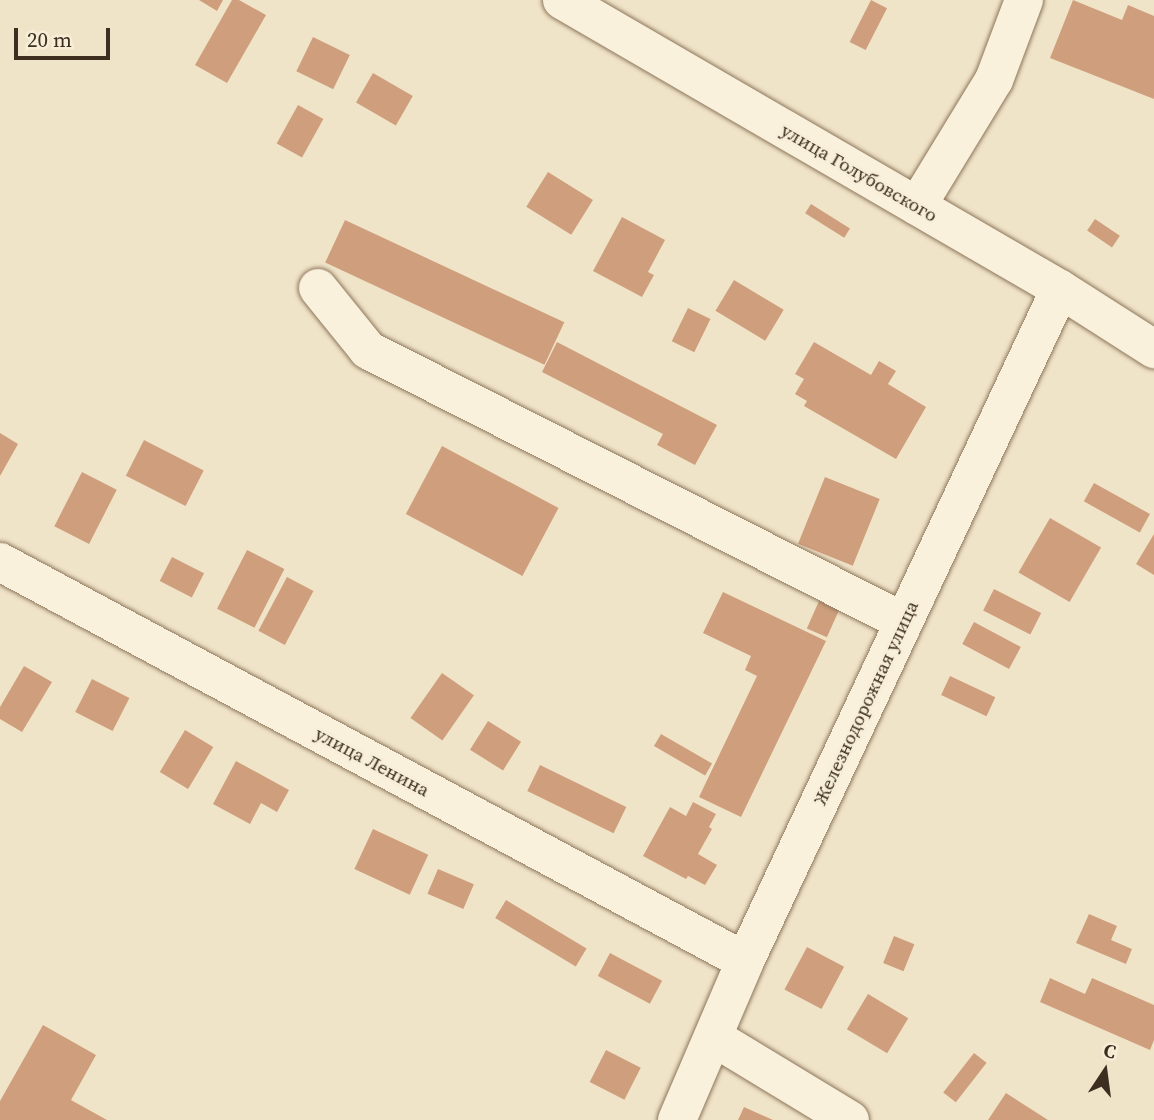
<!DOCTYPE html>
<meta charset="utf-8">
<style>
body{margin:0}
#map{position:relative;width:1154px;height:1120px;overflow:hidden;background:#f0e4c8;font-family:"Source Serif 4",serif}
div>[style]{position:absolute}
.building>*{inset:0;background:#cf9f7d;transform-origin:0 0}
.roads{filter:drop-shadow(0 0 2px #8d765c) drop-shadow(0 0 2px #8d765c)}
.minor>*{height:38px;margin:-19px;padding:0 19px;transform-origin:19px;border-radius:19px;background:#faf1dc}
span{translate:-50% -50%;white-space:nowrap;text-align:center;line-height:1.15;-webkit-text-stroke:5px #f7eed8;paint-order:stroke}
.street-label{font-size:19px;color:#3d2e20}
.north{position:absolute;left:1070px;top:1036px;width:70px;height:70px;-webkit-text-stroke:5px #f7eed8;paint-order:stroke;rotate:13deg;font-size:19px;font-weight:700;line-height:28px;text-align:center;color:#3d2e20}
.north::after{content:'';display:block;margin:auto;width:24px;height:32px;background:#3d2e20;clip-path:polygon(50% 0,100% 100%,50% 72%,0 100%)}
.scale{position:absolute;left:14px;top:28px;width:96px;height:32px;box-sizing:border-box;border:4px solid #3d2e20;border-top:0;padding-left:9px;font-size:21px;line-height:24px;white-space:nowrap;color:#3d2e20;-webkit-text-stroke:5px #f7eed8;paint-order:stroke}
</style>
<div id="map">
<div class="building">
<i style="clip-path:polygon(199px 0,223px 0,217px 11px)"></i>
<i style="clip-path:polygon(232px 0,239px 0,266px 15px,227px 83px,195px 65px)"></i>
<i style="left:871px;top:0;width:18px;height:47px;rotate:27deg"></i>
<i style="clip-path:polygon(1073px 0,1122px 20px,1128px 5px,1154px 16px,1154px 99px,1050px 58px)"></i>
<i style="left:313px;top:37px;width:41px;height:38px;rotate:26deg"></i>
<i style="left:373px;top:73px;width:46px;height:34px;rotate:30deg"></i>
<i style="left:298px;top:105px;width:29px;height:44px;rotate:29deg"></i>
<i style="left:548px;top:172px;width:53px;height:41px;rotate:32deg"></i>
<i style="left:811px;top:204px;width:46px;height:11px;rotate:32deg"></i>
<i style="clip-path:polygon(622px 217px,665px 240px,648px 272px,654px 275px,642px 297px,593px 271px)"></i>
<i style="left:1095px;top:219px;width:30px;height:14px;rotate:34deg"></i>
<i style="left:345px;top:220px;width:242px;height:47px;rotate:25deg"></i>
<i style="left:734px;top:280px;width:58px;height:36px;rotate:31deg"></i>
<i style="left:688px;top:308px;width:25px;height:37px;rotate:26deg"></i>
<i style="clip-path:polygon(557px 342px,717px 425px,695px 465px,657px 445px,663px 434px,542px 372px)"></i>
<i style="clip-path:polygon(814px 342px,871px 375px,879px 361px,896px 371px,888px 384px,926px 407px,896px 459px,804px 406px,807px 401px,795px 394px,804px 379px,795px 374px)"></i>
<i style="clip-path:polygon(0 433px,18px 444px,0 476px)"></i>
<i style="left:144px;top:440px;width:67px;height:40px;rotate:27deg"></i>
<i style="left:442px;top:446px;width:132px;height:77px;rotate:28deg"></i>
<i style="left:82px;top:472px;width:39px;height:61px;rotate:27deg"></i>
<i style="left:825px;top:477px;width:59px;height:72px;rotate:22deg"></i>
<i style="left:1094px;top:483px;width:64px;height:21px;rotate:29deg"></i>
<i style="left:1050px;top:518px;width:59px;height:63px;rotate:30deg"></i>
<i style="clip-path:polygon(1154px 534px,1154px 575px,1136px 564px)"></i>
<i style="left:247px;top:550px;width:42px;height:66px;rotate:27deg"></i>
<i style="left:172px;top:557px;width:36px;height:27px;rotate:27deg"></i>
<i style="left:287px;top:577px;width:30px;height:61px;rotate:28deg"></i>
<i style="left:994px;top:589px;width:53px;height:24px;rotate:27deg"></i>
<i style="clip-path:polygon(723px 592px,826px 641px,741px 817px,699px 797px,757px 676px,745px 670px,751px 656px,703px 633px)"></i>
<i style="left:819px;top:601px;width:22px;height:30px;rotate:24deg"></i>
<i style="left:974px;top:622px;width:53px;height:25px;rotate:28deg"></i>
<i style="clip-path:polygon(24px 666px,52px 682px,22px 732px,0 719px,0 707px)"></i>
<i style="left:442px;top:673px;width:39px;height:55px;rotate:35deg"></i>
<i style="left:950px;top:676px;width:50px;height:21px;rotate:25deg"></i>
<i style="left:92px;top:679px;width:42px;height:37px;rotate:27deg"></i>
<i style="left:488px;top:721px;width:39px;height:34px;rotate:32deg"></i>
<i style="left:185px;top:730px;width:33px;height:49px;rotate:31deg"></i>
<i style="left:661px;top:734px;width:59px;height:14px;rotate:30deg"></i>
<i style="clip-path:polygon(236px 761px,289px 790px,277px 812px,261px 803px,250px 824px,213px 804px)"></i>
<i style="left:540px;top:765px;width:96px;height:29px;rotate:26deg"></i>
<i style="clip-path:polygon(693px 802px,716px 814px,709px 827px,712px 829px,698px 854px,717px 865px,705px 885px,688px 876px,686px 879px,643px 856px,670px 807px,686px 816px)"></i>
<i style="left:373px;top:829px;width:61px;height:44px;rotate:25deg"></i>
<i style="left:438px;top:869px;width:39px;height:27px;rotate:23deg"></i>
<i style="left:506px;top:900px;width:94px;height:21px;rotate:31deg"></i>
<i style="clip-path:polygon(1089px 914px,1117px 926px,1111px 940px,1132px 949px,1126px 964px,1076px 943px)"></i>
<i style="left:894px;top:936px;width:22px;height:29px;rotate:22deg"></i>
<i style="left:807px;top:947px;width:42px;height:48px;rotate:28deg"></i>
<i style="left:610px;top:953px;width:59px;height:26px;rotate:28deg"></i>
<i style="clip-path:polygon(1050px 978px,1085px 994px,1092px 978px,1154px 1005px,1154px 1040px,1150px 1050px,1040px 1002px)"></i>
<i style="left:868px;top:994px;width:47px;height:41px;rotate:31deg"></i>
<i style="clip-path:polygon(43px 1025px,96px 1055px,71px 1100px,107px 1120px,0 1120px,0 1101px)"></i>
<i style="left:606px;top:1050px;width:39px;height:36px;rotate:27deg"></i>
<i style="left:974px;top:1053px;width:16px;height:50px;rotate:38deg"></i>
<i style="clip-path:polygon(1006px 1093px,1048px 1120px,988px 1120px)"></i>
<i style="clip-path:polygon(744px 1107px,773px 1120px,738px 1120px)"></i>
</div>
<div class="roads">
<div class="minor">
<i style="left:562px;top:0;width:576px;rotate:30.13deg"></i>
<i style="left:1060px;top:289px;width:112px;rotate:32.6deg"></i>
<i style="left:917px;top:206px;width:148px;rotate:-58.6deg"></i>
<i style="left:994px;top:80px;width:85px;rotate:-69.4deg"></i>
<i style="left:318px;top:288px;width:80px;rotate:51.1deg"></i>
<i style="left:368px;top:350px;width:601px;rotate:26.91deg"></i>
<i style="left:0;top:562px;width:845px;rotate:28.17deg"></i>
<i style="left:713px;top:1037px;width:160px;rotate:31.2deg"></i>
<i style="left:677px;top:1120px;width:173px;rotate:-66.8deg"></i>
<i style="left:745px;top:961px;width:742px;rotate:-64.89deg"></i>
</div>
</div>
<div class="street-label">
<span style="left:859px;top:173px;rotate:30deg">улица Голубовского</span>
<span style="left:866px;top:703px;rotate:-65deg">Железнодорожная улица</span>
<span style="left:372px;top:762px;rotate:28deg">улица Ленина</span>
</div>
<div class="north">С</div>
<div class="scale">20 m</div>
</div>
